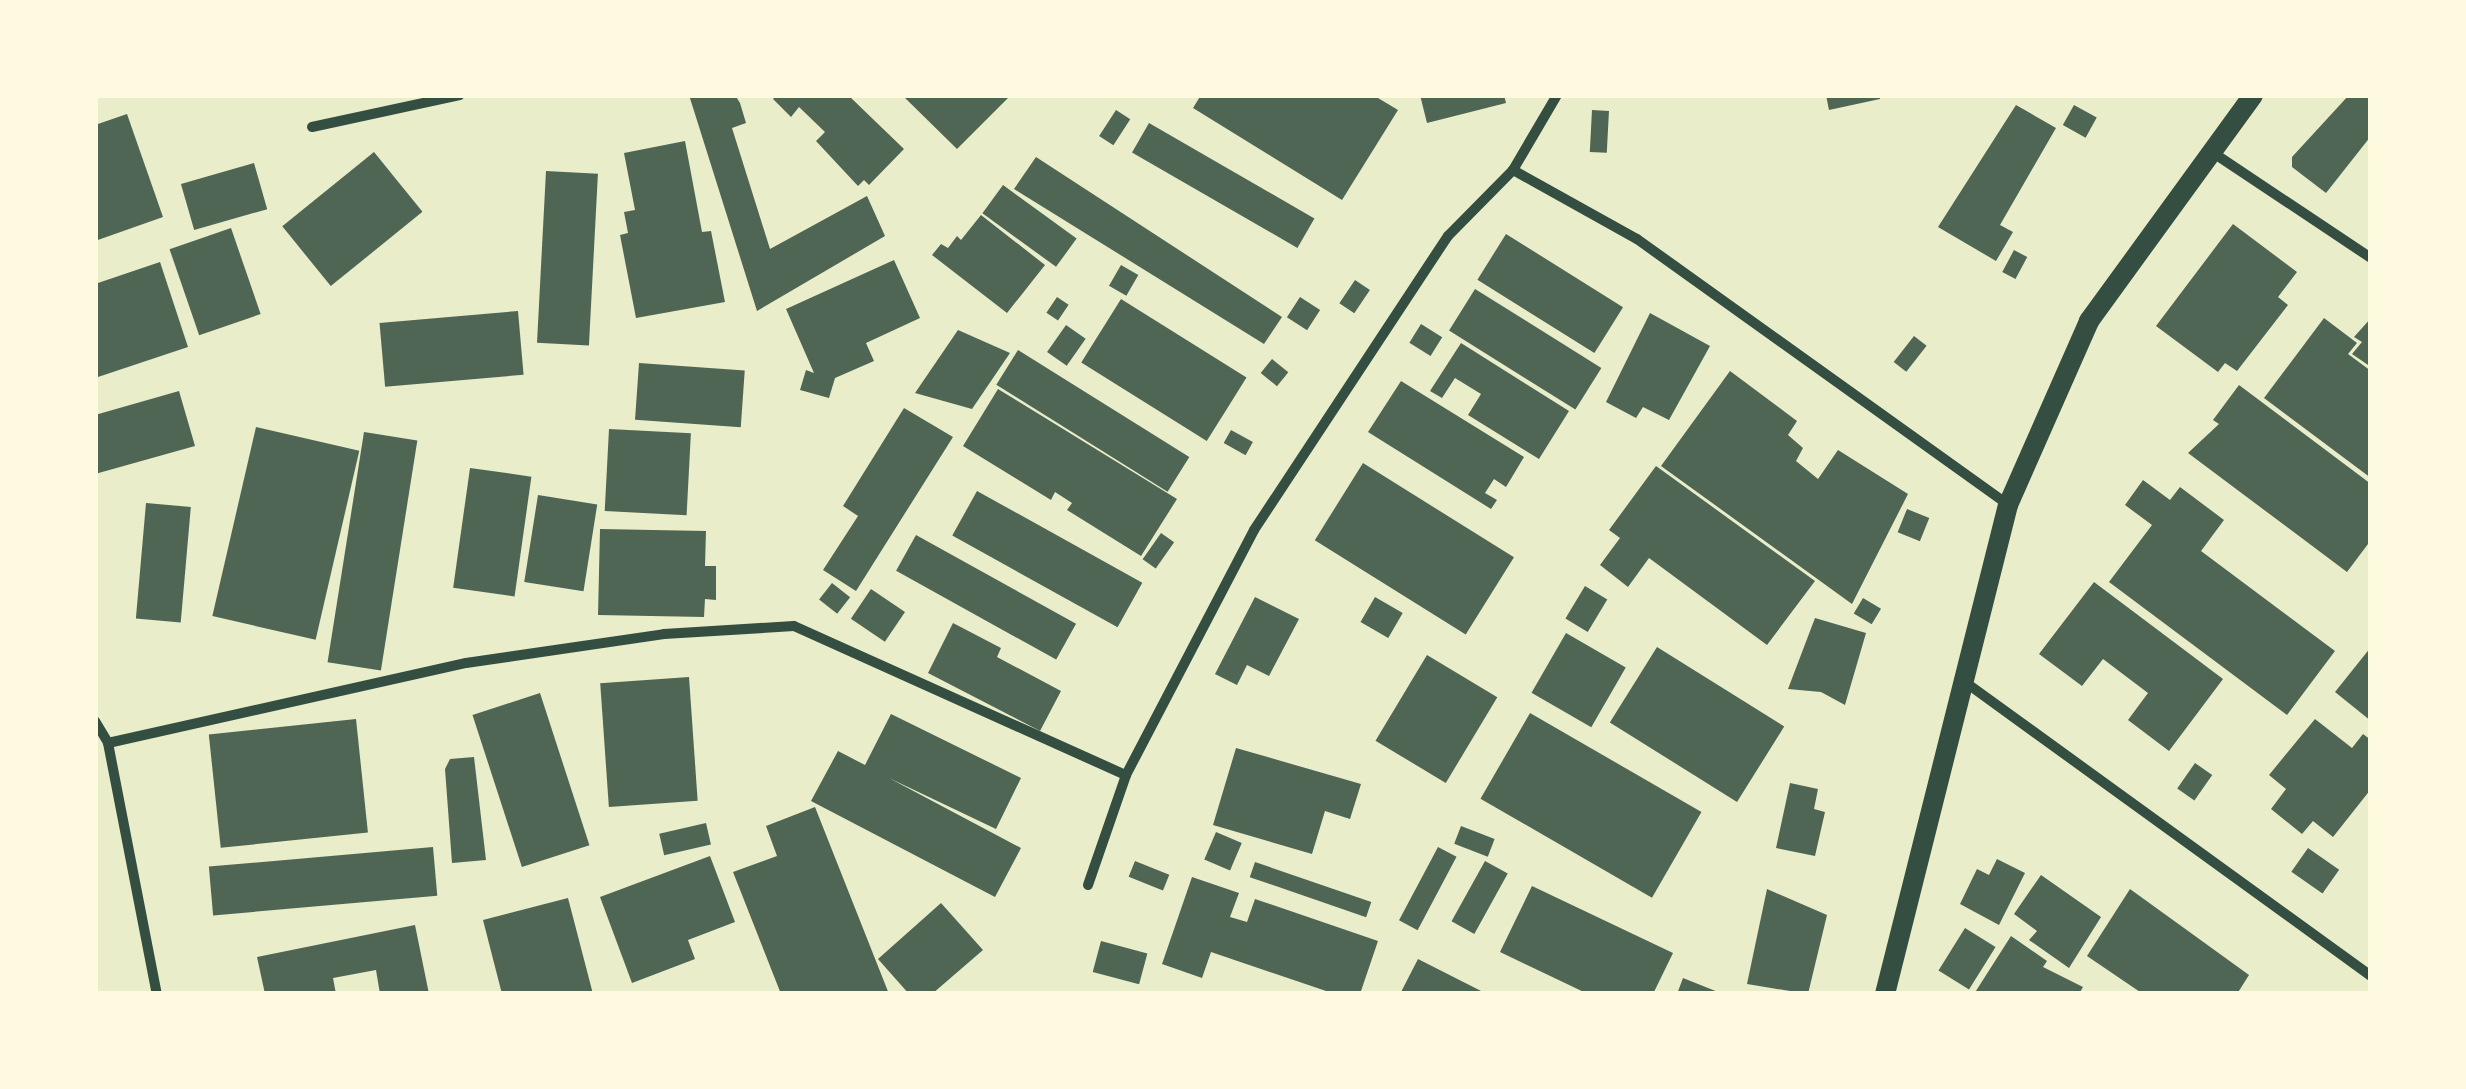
<!DOCTYPE html>
<style>
body{margin:0}
#map{position:relative;width:2466px;height:1089px;overflow:hidden;background:#e9edc9;font-family:Quicksand,sans-serif}
div>[style]{position:absolute}
.building>*{inset:0;background:#4f6655;transform-origin:0 0}
.minor>*{height:10px;margin:-5px;padding:0 5px;transform-origin:5px;border-radius:5px;background:#344e41}
.secondary>*{height:20px;margin:-10px;padding:0 10px;transform-origin:10px;border-radius:10px;background:#344e41}
span{translate:-50% -50%;white-space:nowrap;text-align:center;line-height:1.15;-webkit-text-stroke:8px #fefae0;paint-order:stroke}
.frame{position:absolute;inset:0;border:98px solid #fefae0;pointer-events:none}
</style>
<div id="map">
<div class="building">
<i style="clip-path:polygon(689px 95px,735px 95px,740px 103px,746px 123px,732px 128px,770px 249px,867px 196px,885px 236px,757px 311px)"></i>
<i style="clip-path:polygon(777px 95px,848px 95px,904px 149px,869px 185px,864px 180px,858px 186px,816px 141px,825px 132px,799px 107px,791px 117px,773px 99px)"></i>
<i style="clip-path:polygon(902px 95px,1011px 95px,957px 149px)"></i>
<i style="clip-path:polygon(1201px 95px,1373px 95px,1398px 110px,1342px 200px,1193px 108px)"></i>
<i style="clip-path:polygon(1420px 95px,1504px 95px,1506px 103px,1427px 123px)"></i>
<i style="clip-path:polygon(1826px 95px,1880px 95px,1880px 99px,1829px 110px)"></i>
<i style="clip-path:polygon(2349px 95px,2371px 95px,2371px 136px,2326px 193px,2292px 167px,2292px 157px)"></i>
<i style="clip-path:polygon(2016px 105px,2056px 128px,2000px 225px,2013px 232px,1996px 261px,1938px 227px)"></i>
<i style="left:2074px;top:105px;width:26px;height:23px;rotate:29deg"></i>
<i style="left:1116px;top:110px;width:17px;height:31px;rotate:33deg"></i>
<i style="left:1592px;top:110px;width:17px;height:42px;rotate:3deg"></i>
<i style="clip-path:polygon(127px 114px,163px 217px,95px 241px,95px 125px)"></i>
<i style="left:1149px;top:123px;width:191px;height:34px;rotate:30deg"></i>
<i style="clip-path:polygon(685px 141px,702px 232px,711px 231px,725px 302px,636px 318px,620px 235px,628px 233px,624px 212px,635px 210px,624px 153px)"></i>
<i style="left:374px;top:152px;width:77px;height:118px;rotate:51deg"></i>
<i style="clip-path:polygon(1036px 157px,1282px 317px,1264px 344px,1014px 189px)"></i>
<i style="left:254px;top:163px;width:48px;height:76px;rotate:74deg"></i>
<i style="left:546px;top:171px;width:52px;height:172px;rotate:3deg"></i>
<i style="left:1003px;top:185px;width:91px;height:35px;rotate:36deg"></i>
<i style="clip-path:polygon(981px 215px,1045px 265px,1007px 313px,932px 255px,941px 244px,948px 248px,957px 236px,961px 240px)"></i>
<i style="clip-path:polygon(2233px 224px,2297px 272px,2278px 297px,2288px 305px,2237px 371px,2225px 363px,2218px 372px,2156px 326px)"></i>
<i style="left:231px;top:228px;width:91px;height:65px;rotate:71deg"></i>
<i style="left:1506px;top:234px;width:138px;height:54px;rotate:32deg"></i>
<i style="left:2014px;top:250px;width:15px;height:25px;rotate:28deg"></i>
<i style="clip-path:polygon(894px 260px,920px 318px,866px 343px,874px 361px,835px 378px,829px 398px,800px 390px,806px 370px,814px 373px,786px 309px)"></i>
<i style="clip-path:polygon(160px 262px,188px 347px,95px 378px,95px 284px)"></i>
<i style="left:1121px;top:265px;width:20px;height:24px;rotate:30deg"></i>
<i style="left:1355px;top:280px;width:18px;height:28px;rotate:34deg"></i>
<i style="left:1475px;top:289px;width:149px;height:49px;rotate:32deg"></i>
<i style="left:1057px;top:297px;width:14px;height:19px;rotate:34deg"></i>
<i style="left:1300px;top:297px;width:24px;height:24px;rotate:33deg"></i>
<i style="left:1121px;top:299px;width:148px;height:75px;rotate:32deg"></i>
<i style="left:518px;top:311px;width:64px;height:139px;rotate:85deg"></i>
<i style="clip-path:polygon(1650px 313px,1710px 346px,1669px 420px,1643px 407px,1636px 418px,1606px 402px)"></i>
<i style="clip-path:polygon(2324px 318px,2357px 343px,2348px 354px,2371px 371px,2371px 478px,2264px 398px)"></i>
<i style="clip-path:polygon(2371px 318px,2371px 367px,2352px 354px,2362px 342px,2354px 337px)"></i>
<i style="left:1421px;top:324px;width:25px;height:22px;rotate:32deg"></i>
<i style="left:1066px;top:325px;width:24px;height:33px;rotate:35deg"></i>
<i style="clip-path:polygon(958px 330px,1010px 353px,972px 409px,915px 393px)"></i>
<i style="left:1914px;top:336px;width:16px;height:33px;rotate:38deg"></i>
<i style="clip-path:polygon(1461px 343px,1569px 411px,1539px 459px,1468px 415px,1481px 394px,1455px 378px,1442px 398px,1430px 391px)"></i>
<i style="left:1018px;top:350px;width:202px;height:41px;rotate:32deg"></i>
<i style="left:1272px;top:359px;width:21px;height:18px;rotate:39deg"></i>
<i style="left:639px;top:363px;width:106px;height:57px;rotate:4deg"></i>
<i style="clip-path:polygon(1730px 371px,1797px 421px,1788px 435px,1803px 448px,1796px 461px,1818px 479px,1838px 450px,1908px 494px,1852px 604px,1661px 466px)"></i>
<i style="clip-path:polygon(1401px 381px,1524px 457px,1506px 487px,1494px 479px,1485px 493px,1497px 500px,1491px 509px,1368px 432px)"></i>
<i style="clip-path:polygon(2239px 385px,2371px 484px,2371px 540px,2347px 572px,2188px 453px,2219px 424px,2213px 420px)"></i>
<i style="clip-path:polygon(998px 389px,1177px 499px,1141px 556px,1067px 510px,1072px 503px,1055px 492px,1051px 500px,963px 446px)"></i>
<i style="clip-path:polygon(179px 391px,195px 446px,95px 474px,95px 415px)"></i>
<i style="clip-path:polygon(904px 408px,953px 437px,856px 591px,823px 570px,858px 516px,843px 506px)"></i>
<i style="left:256px;top:427px;width:106px;height:194px;rotate:13deg"></i>
<i style="left:609px;top:429px;width:82px;height:82px;rotate:3deg"></i>
<i style="left:1231px;top:430px;width:25px;height:15px;rotate:29deg"></i>
<i style="left:364px;top:432px;width:54px;height:233px;rotate:9deg"></i>
<i style="left:1363px;top:463px;width:178px;height:91px;rotate:32deg"></i>
<i style="clip-path:polygon(1656px 466px,1815px 581px,1767px 645px,1649px 558px,1628px 587px,1600px 565px,1620px 538px,1609px 530px)"></i>
<i style="left:470px;top:468px;width:62px;height:121px;rotate:8deg"></i>
<i style="clip-path:polygon(2143px 480px,2170px 500px,2180px 487px,2224px 520px,2201px 551px,2335px 651px,2287px 715px,2109px 582px,2152px 525px,2125px 505px)"></i>
<i style="left:977px;top:491px;width:189px;height:51px;rotate:29deg"></i>
<i style="left:538px;top:495px;width:60px;height:88px;rotate:9deg"></i>
<i style="left:146px;top:503px;width:45px;height:116px;rotate:5deg"></i>
<i style="left:1907px;top:509px;width:24px;height:25px;rotate:22deg"></i>
<i style="clip-path:polygon(600px 529px,706px 531px,705px 566px,716px 566px,716px 600px,705px 599px,704px 617px,598px 615px)"></i>
<i style="left:1161px;top:533px;width:16px;height:32px;rotate:35deg"></i>
<i style="left:916px;top:535px;width:183px;height:41px;rotate:29deg"></i>
<i style="clip-path:polygon(2094px 582px,2223px 679px,2169px 751px,2128px 720px,2148px 693px,2103px 659px,2082px 686px,2039px 654px)"></i>
<i style="left:832px;top:583px;width:23px;height:21px;rotate:38deg"></i>
<i style="left:1585px;top:586px;width:26px;height:38px;rotate:31deg"></i>
<i style="left:871px;top:589px;width:41px;height:36px;rotate:34deg"></i>
<i style="clip-path:polygon(1255px 597px,1299px 619px,1269px 676px,1247px 665px,1237px 685px,1215px 674px)"></i>
<i style="left:1375px;top:597px;width:32px;height:29px;rotate:30deg"></i>
<i style="left:1863px;top:598px;width:21px;height:18px;rotate:31deg"></i>
<i style="clip-path:polygon(1815px 618px,1866px 633px,1845px 705px,1821px 692px,1788px 689px)"></i>
<i style="clip-path:polygon(953px 623px,1001px 648px,997px 657px,1061px 691px,1040px 731px,928px 673px)"></i>
<i style="left:1566px;top:633px;width:69px;height:69px;rotate:30deg"></i>
<i style="left:1657px;top:647px;width:150px;height:89px;rotate:32deg"></i>
<i style="clip-path:polygon(2371px 647px,2371px 721px,2335px 692px)"></i>
<i style="left:1427px;top:655px;width:82px;height:100px;rotate:31deg"></i>
<i style="left:689px;top:677px;width:124px;height:89px;rotate:86deg"></i>
<i style="left:540px;top:693px;width:160px;height:71px;rotate:72deg"></i>
<i style="left:1530px;top:713px;width:198px;height:99px;rotate:30deg"></i>
<i style="clip-path:polygon(891px 714px,1021px 778px,996px 829px,889px 778px,1021px 848px,995px 897px,811px 801px,838px 751px,865px 765px)"></i>
<i style="left:356px;top:719px;width:114px;height:148px;rotate:84deg"></i>
<i style="clip-path:polygon(2315px 719px,2352px 748px,2363px 734px,2371px 740px,2371px 789px,2333px 837px,2313px 821px,2302px 834px,2271px 809px,2286px 789px,2269px 775px)"></i>
<i style="clip-path:polygon(1236px 748px,1361px 784px,1350px 819px,1325px 811px,1312px 854px,1213px 825px)"></i>
<i style="clip-path:polygon(474px 757px,486px 860px,452px 863px,445px 769px,450px 759px)"></i>
<i style="left:2195px;top:763px;width:21px;height:31px;rotate:35deg"></i>
<i style="clip-path:polygon(1790px 783px,1818px 789px,1814px 809px,1825px 812px,1815px 856px,1776px 848px)"></i>
<i style="clip-path:polygon(815px 807px,889px 994px,781px 994px,733px 872px,777px 856px,766px 826px)"></i>
<i style="left:706px;top:823px;width:22px;height:48px;rotate:77deg"></i>
<i style="left:1461px;top:826px;width:36px;height:19px;rotate:21deg"></i>
<i style="left:1216px;top:832px;width:28px;height:30px;rotate:23deg"></i>
<i style="left:433px;top:847px;width:49px;height:225px;rotate:85deg"></i>
<i style="left:1438px;top:847px;width:21px;height:83px;rotate:28deg"></i>
<i style="left:2308px;top:848px;width:38px;height:29px;rotate:35deg"></i>
<i style="clip-path:polygon(710px 856px,735px 922px,688px 940px,695px 959px,632px 983px,600px 897px)"></i>
<i style="clip-path:polygon(1997px 859px,2025px 873px,1999px 925px,1960px 904px,1977px 869px,1989px 875px)"></i>
<i style="left:1135px;top:861px;width:37px;height:17px;rotate:22deg"></i>
<i style="left:1485px;top:861px;width:26px;height:69px;rotate:29deg"></i>
<i style="left:1255px;top:862px;width:123px;height:16px;rotate:19deg"></i>
<i style="clip-path:polygon(2041px 875px,2101px 917px,2069px 968px,2029px 940px,2037px 931px,2014px 914px)"></i>
<i style="clip-path:polygon(1192px 877px,1239px 893px,1230px 917px,1247px 922px,1255px 899px,1378px 941px,1360px 994px,1335px 994px,1211px 952px,1202px 978px,1162px 964px)"></i>
<i style="clip-path:polygon(1532px 886px,1673px 953px,1653px 994px,1588px 994px,1500px 952px)"></i>
<i style="clip-path:polygon(1767px 889px,1827px 915px,1808px 994px,1747px 984px)"></i>
<i style="clip-path:polygon(2130px 889px,2249px 975px,2237px 994px,2143px 994px,2087px 956px)"></i>
<i style="clip-path:polygon(568px 898px,593px 994px,502px 994px,483px 920px)"></i>
<i style="clip-path:polygon(941px 903px,983px 950px,932px 994px,909px 994px,878px 959px)"></i>
<i style="clip-path:polygon(415px 925px,429px 994px,380px 994px,376px 970px,333px 978px,336px 994px,265px 994px,257px 957px)"></i>
<i style="left:1965px;top:928px;width:36px;height:50px;rotate:32deg"></i>
<i style="clip-path:polygon(2011px 936px,2047px 961px,2043px 967px,2083px 987px,2079px 994px,1974px 994px)"></i>
<i style="left:1101px;top:941px;width:48px;height:32px;rotate:15deg"></i>
<i style="clip-path:polygon(1418px 959px,1487px 994px,1400px 994px)"></i>
<i style="clip-path:polygon(1683px 978px,1723px 994px,1677px 994px)"></i>
</div>
<div class="minor">
<i style="left:312px;top:127px;width:151px;rotate:-12.2deg"></i>
<i style="left:2209px;top:150px;width:195px;rotate:33.7deg"></i>
<i style="left:1513px;top:170px;width:142px;rotate:29.1deg"></i>
<i style="left:1637px;top:239px;width:457px;rotate:35.6deg"></i>
<i style="left:1965px;top:682px;width:501px;rotate:35.91deg"></i>
<i style="left:95px;top:721px;width:26px;rotate:59deg"></i>
<i style="left:108px;top:743px;width:256px;rotate:79deg"></i>
<i style="left:108px;top:743px;width:367px;rotate:-12.6deg"></i>
<i style="left:466px;top:663px;width:200px;rotate:-8.3deg"></i>
<i style="left:664px;top:634px;width:130px;rotate:-3.5deg"></i>
<i style="left:794px;top:626px;width:364px;rotate:24.2deg"></i>
<i style="left:1088px;top:885px;width:116px;rotate:-70.9deg"></i>
<i style="left:1126px;top:775px;width:276px;rotate:-62.4deg"></i>
<i style="left:1254px;top:530px;width:352px;rotate:-56.6deg"></i>
<i style="left:1448px;top:236px;width:93px;rotate:-45.4deg"></i>
<i style="left:1513px;top:170px;width:87px;rotate:-59.6deg"></i>
</div>
<div class="secondary">
<i style="left:1885px;top:994px;width:504px;rotate:-75.88deg"></i>
<i style="left:2008px;top:505px;width:201px;rotate:-66.2deg"></i>
<i style="left:2089px;top:321px;width:279px;rotate:-54deg"></i>
</div>
<div class="frame"></div>
</div>
